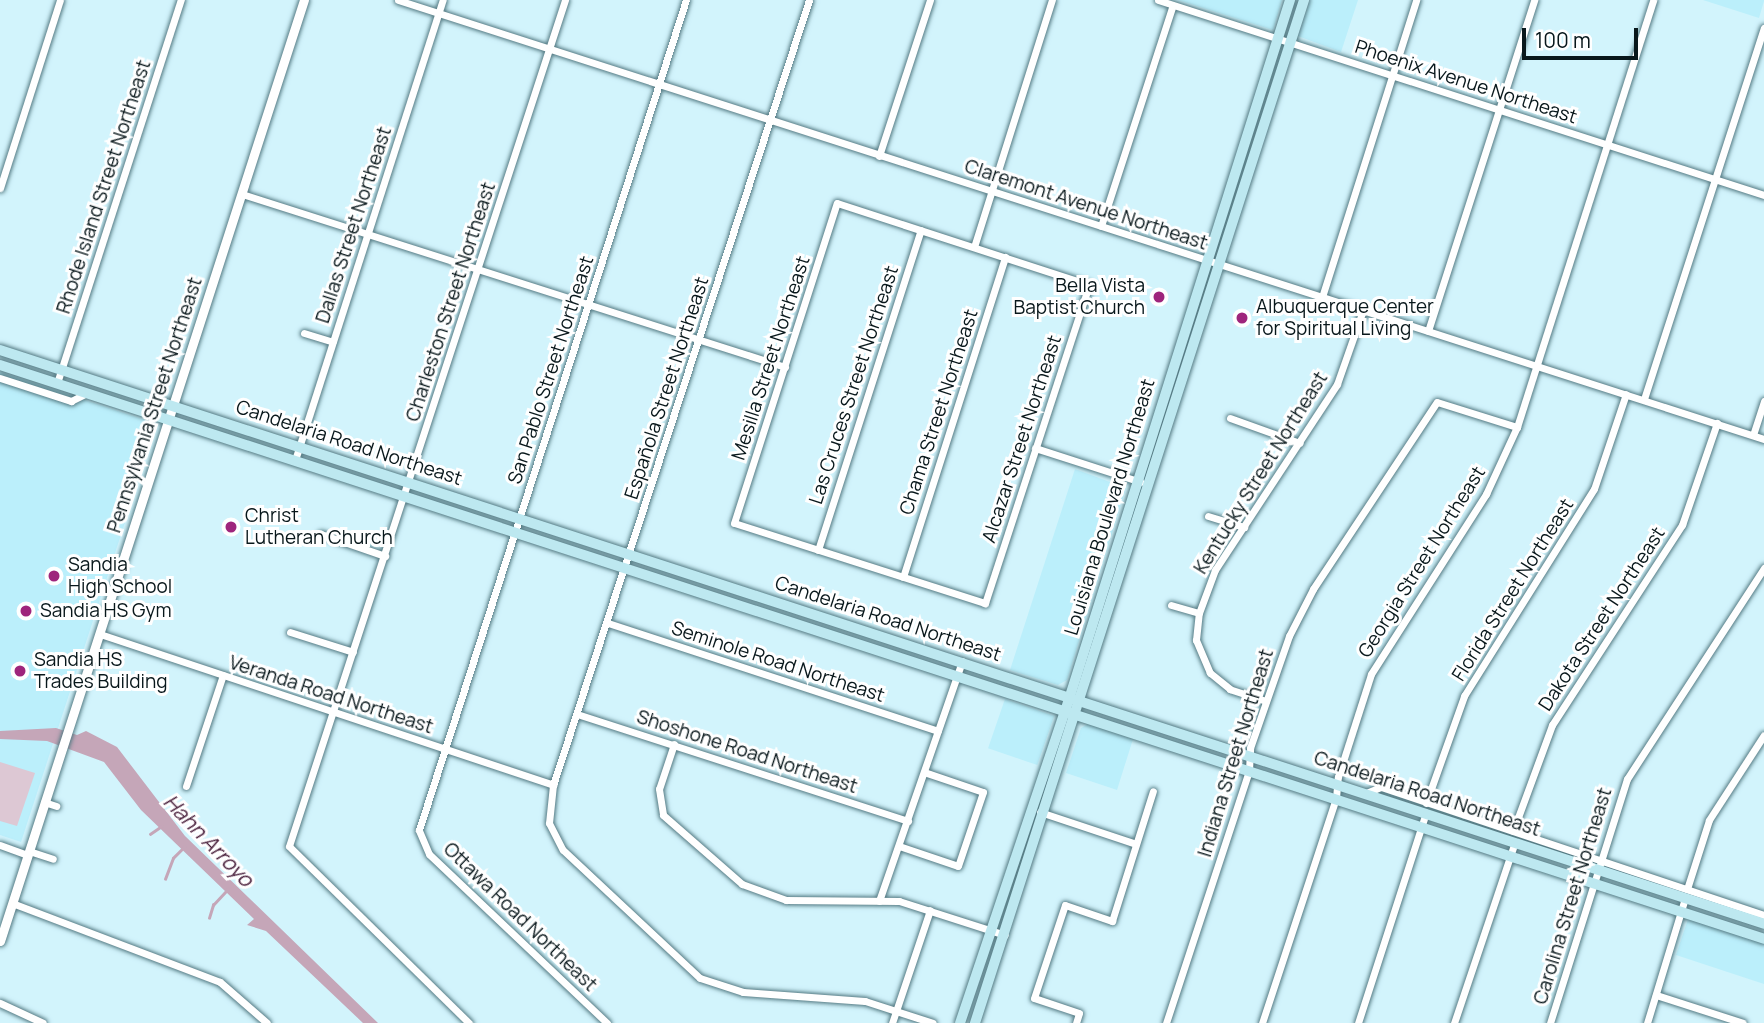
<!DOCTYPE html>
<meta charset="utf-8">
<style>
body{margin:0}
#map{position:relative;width:1764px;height:1023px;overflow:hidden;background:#d2f4fc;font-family:Manrope,sans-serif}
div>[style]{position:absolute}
.built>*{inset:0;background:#bbeffb;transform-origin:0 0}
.green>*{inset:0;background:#ddc8d4}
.water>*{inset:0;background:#c5a6b8}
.stream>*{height:2.5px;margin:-1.25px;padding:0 1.25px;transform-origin:1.25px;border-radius:1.25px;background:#c5a6b8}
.roads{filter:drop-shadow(0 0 2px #547a83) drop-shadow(0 0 2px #547a83)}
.minor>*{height:7px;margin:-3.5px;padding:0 3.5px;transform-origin:3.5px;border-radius:3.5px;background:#fff}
.tertiary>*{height:9px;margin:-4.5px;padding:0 4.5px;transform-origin:4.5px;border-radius:4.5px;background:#fff}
.secondary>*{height:10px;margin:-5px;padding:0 5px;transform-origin:5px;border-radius:5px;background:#bde8f0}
.dots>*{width:19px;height:19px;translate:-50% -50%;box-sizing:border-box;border:4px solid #fff;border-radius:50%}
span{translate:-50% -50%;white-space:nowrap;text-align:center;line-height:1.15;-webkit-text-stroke:6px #fff;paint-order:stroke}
.street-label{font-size:19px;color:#08171b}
.poi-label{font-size:19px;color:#08171b}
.right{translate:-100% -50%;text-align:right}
.left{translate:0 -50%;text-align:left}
.water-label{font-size:21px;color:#4a213d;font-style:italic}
.scale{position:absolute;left:1522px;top:28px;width:116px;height:32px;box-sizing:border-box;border:4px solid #08171b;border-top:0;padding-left:9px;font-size:21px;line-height:24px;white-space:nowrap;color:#08171b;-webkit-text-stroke:5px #fff;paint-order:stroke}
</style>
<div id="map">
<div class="built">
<i style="clip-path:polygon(1178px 0,1282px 0,1273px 30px)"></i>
<i style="clip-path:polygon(1310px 0,1358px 0,1341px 52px,1298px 36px)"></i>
<i style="clip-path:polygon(1703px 0,1764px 0,1764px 1px,1759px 18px)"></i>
<i style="clip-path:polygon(0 372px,157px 424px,21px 842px,0 835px)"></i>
<i style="clip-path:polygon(1075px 469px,1126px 488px,1067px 680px,1058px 685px,1010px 670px)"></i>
<i style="left:1005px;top:699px;width:52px;height:52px;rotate:19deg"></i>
<i style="clip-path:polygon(1088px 724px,1133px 739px,1117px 790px,1066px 773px,1081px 728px)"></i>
<i style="clip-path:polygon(1688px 919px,1764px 943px,1764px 984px,1676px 955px)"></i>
</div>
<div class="green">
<i style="clip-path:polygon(0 762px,35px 773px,17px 826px,0 821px)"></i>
</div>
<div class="water">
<i style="clip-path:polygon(56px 728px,77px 735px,86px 731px,117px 747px,185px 836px,378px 1023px,363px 1023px,266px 931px,247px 925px,254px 919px,141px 810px,104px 762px,47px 741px,0 739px,0 731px)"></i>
</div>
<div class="stream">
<i style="left:150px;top:834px;width:14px;rotate:-34deg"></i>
<i style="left:165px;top:879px;width:22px;rotate:-69deg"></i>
<i style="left:173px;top:858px;width:16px;rotate:-45deg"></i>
<i style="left:209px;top:918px;width:14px;rotate:-73deg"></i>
<i style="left:213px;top:905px;width:22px;rotate:-47deg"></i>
</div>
<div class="roads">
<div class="minor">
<i style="left:398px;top:0;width:1435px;rotate:17.82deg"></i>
<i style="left:809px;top:0;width:826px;rotate:108.06deg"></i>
<i style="left:553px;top:785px;width:38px;rotate:96deg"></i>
<i style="left:549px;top:823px;width:30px;rotate:63deg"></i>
<i style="left:563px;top:850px;width:187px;rotate:43.1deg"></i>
<i style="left:700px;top:978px;width:45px;rotate:18deg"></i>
<i style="left:743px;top:992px;width:122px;rotate:4.2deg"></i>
<i style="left:865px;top:1001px;width:71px;rotate:17.9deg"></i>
<i style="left:1158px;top:0;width:637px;rotate:17.84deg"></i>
<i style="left:879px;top:156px;width:164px;rotate:-71.9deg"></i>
<i style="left:0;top:188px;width:197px;rotate:-72.3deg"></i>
<i style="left:242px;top:194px;width:570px;rotate:17.67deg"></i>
<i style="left:837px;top:203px;width:265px;rotate:18deg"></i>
<i style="left:1089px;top:285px;width:335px;rotate:108.1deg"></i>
<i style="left:985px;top:603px;width:263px;rotate:-162.3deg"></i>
<i style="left:734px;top:523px;width:336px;rotate:-72.2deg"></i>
<i style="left:1101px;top:226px;width:232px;rotate:-72deg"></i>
<i style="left:974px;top:247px;width:259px;rotate:-72.5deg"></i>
<i style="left:1322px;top:297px;width:312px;rotate:-72.4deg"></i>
<i style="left:1428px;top:331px;width:348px;rotate:-72.2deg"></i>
<i style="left:304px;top:333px;width:30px;rotate:17deg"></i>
<i style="left:0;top:378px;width:75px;rotate:17.9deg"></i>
<i style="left:71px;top:401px;width:18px;rotate:-27deg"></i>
<i style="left:57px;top:383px;width:403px;rotate:-72.1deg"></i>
<i style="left:1644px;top:399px;width:390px;rotate:-72.1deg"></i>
<i style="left:1230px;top:418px;width:74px;rotate:19.7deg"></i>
<i style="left:1753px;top:435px;width:36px;rotate:-72deg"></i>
<i style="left:1035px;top:448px;width:111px;rotate:17.8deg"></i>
<i style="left:295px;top:460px;width:483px;rotate:-72.2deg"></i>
<i style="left:1208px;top:516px;width:38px;rotate:17deg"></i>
<i style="left:321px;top:534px;width:68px;rotate:19deg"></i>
<i style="left:818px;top:550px;width:336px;rotate:-72.2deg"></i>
<i style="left:903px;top:577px;width:336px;rotate:-72.3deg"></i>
<i style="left:1171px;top:605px;width:29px;rotate:16deg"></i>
<i style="left:608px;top:623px;width:347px;rotate:18.1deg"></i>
<i style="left:290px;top:632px;width:66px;rotate:17.6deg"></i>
<i style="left:100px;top:634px;width:478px;rotate:18.4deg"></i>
<i style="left:1266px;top:701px;width:38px;rotate:-162deg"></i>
<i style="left:1230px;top:689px;width:26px;rotate:-141deg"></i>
<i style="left:1210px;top:673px;width:36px;rotate:-113deg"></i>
<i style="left:1196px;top:640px;width:27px;rotate:-84deg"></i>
<i style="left:1199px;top:613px;width:46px;rotate:-69.6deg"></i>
<i style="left:1215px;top:570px;width:222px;rotate:-56.7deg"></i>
<i style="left:1337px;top:384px;width:78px;rotate:-70.6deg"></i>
<i style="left:577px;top:714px;width:348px;rotate:17.9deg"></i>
<i style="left:674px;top:744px;width:47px;rotate:108.4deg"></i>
<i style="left:659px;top:789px;width:26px;rotate:81deg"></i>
<i style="left:663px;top:815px;width:105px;rotate:41.1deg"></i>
<i style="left:742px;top:884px;width:47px;rotate:20deg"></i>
<i style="left:786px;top:900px;width:113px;rotate:0.5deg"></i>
<i style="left:899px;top:901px;width:111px;rotate:17.8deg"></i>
<i style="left:186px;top:786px;width:117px;rotate:-71.6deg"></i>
<i style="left:1366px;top:793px;width:16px;rotate:-22deg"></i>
<i style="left:1381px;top:787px;width:404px;rotate:18.5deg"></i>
<i style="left:44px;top:802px;width:13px;rotate:18deg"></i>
<i style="left:1426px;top:803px;width:114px;rotate:-70.4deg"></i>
<i style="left:1464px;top:696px;width:244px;rotate:-57.9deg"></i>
<i style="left:1594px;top:489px;width:100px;rotate:-71.4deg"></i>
<i style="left:1040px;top:812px;width:101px;rotate:18.4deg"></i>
<i style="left:1513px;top:831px;width:113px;rotate:-69.8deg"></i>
<i style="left:1552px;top:725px;width:239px;rotate:-57deg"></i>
<i style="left:1682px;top:525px;width:108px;rotate:-71.1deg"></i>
<i style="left:0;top:845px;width:30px;rotate:20deg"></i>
<i style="left:899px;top:846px;width:62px;rotate:18.7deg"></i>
<i style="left:958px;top:866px;width:78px;rotate:-71.3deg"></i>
<i style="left:983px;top:792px;width:62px;rotate:-161.3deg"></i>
<i style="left:29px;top:851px;width:25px;rotate:18deg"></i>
<i style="left:1687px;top:889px;width:72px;rotate:-72.3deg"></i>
<i style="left:1709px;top:820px;width:101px;rotate:-57.1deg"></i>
<i style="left:879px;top:901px;width:254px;rotate:-70.9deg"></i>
<i style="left:12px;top:903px;width:222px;rotate:20.8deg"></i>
<i style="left:220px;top:982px;width:62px;rotate:41.1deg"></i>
<i style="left:1656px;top:995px;width:91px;rotate:17.8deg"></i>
<i style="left:0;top:1003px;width:47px;rotate:24.9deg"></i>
<i style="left:469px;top:1023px;width:252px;rotate:-135.5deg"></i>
<i style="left:289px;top:846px;width:890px;rotate:-71.93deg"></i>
<i style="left:607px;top:1023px;width:245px;rotate:-136.5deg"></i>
<i style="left:429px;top:854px;width:26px;rotate:-113deg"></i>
<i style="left:419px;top:830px;width:872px;rotate:-72.17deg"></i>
<i style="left:892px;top:1023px;width:119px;rotate:-71.4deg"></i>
<i style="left:1076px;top:1023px;width:10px;rotate:-73deg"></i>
<i style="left:1079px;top:1013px;width:47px;rotate:-161.6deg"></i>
<i style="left:1034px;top:998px;width:98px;rotate:-71.6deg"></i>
<i style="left:1065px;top:905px;width:50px;rotate:18.8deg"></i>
<i style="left:1112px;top:921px;width:136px;rotate:-72.5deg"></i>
<i style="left:1166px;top:1023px;width:266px;rotate:-71.8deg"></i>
<i style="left:1249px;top:770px;width:22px;rotate:-87deg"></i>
<i style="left:1250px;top:748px;width:119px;rotate:-70.8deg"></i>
<i style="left:1289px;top:636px;width:53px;rotate:-62.9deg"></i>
<i style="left:1313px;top:589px;width:224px;rotate:-56.5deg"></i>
<i style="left:1437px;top:402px;width:84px;rotate:17.4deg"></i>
<i style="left:1262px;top:1023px;width:237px;rotate:-71.8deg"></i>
<i style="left:1336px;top:798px;width:21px;rotate:-85deg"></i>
<i style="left:1338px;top:777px;width:108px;rotate:-72.2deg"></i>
<i style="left:1371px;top:674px;width:214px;rotate:-57.4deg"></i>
<i style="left:1486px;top:494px;width:74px;rotate:-65.2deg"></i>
<i style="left:1517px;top:427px;width:448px;rotate:-72.3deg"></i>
<i style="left:1358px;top:1023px;width:221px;rotate:-72.1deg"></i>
<i style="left:1454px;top:1023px;width:191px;rotate:-71.4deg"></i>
<i style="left:1550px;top:1023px;width:256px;rotate:-72.5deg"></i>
<i style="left:1627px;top:779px;width:252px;rotate:-57deg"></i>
<i style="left:1647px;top:1023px;width:131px;rotate:-73.1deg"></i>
</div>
<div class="tertiary">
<i style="left:0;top:941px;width:989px;rotate:-72.1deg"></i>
</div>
<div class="secondary">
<i style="left:0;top:350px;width:1855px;rotate:18.02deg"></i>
<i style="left:0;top:365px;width:1855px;rotate:18.02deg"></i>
<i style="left:960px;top:1023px;width:345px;rotate:-71.4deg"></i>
<i style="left:1070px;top:696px;width:730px;rotate:-72.46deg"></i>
<i style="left:975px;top:1023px;width:1075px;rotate:-72.17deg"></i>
</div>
</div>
<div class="dots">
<i style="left:1159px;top:297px;background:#9e257c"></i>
<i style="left:1242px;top:318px;background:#9e257c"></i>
<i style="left:231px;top:527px;background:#9e257c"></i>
<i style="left:54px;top:576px;background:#9e257c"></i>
<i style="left:26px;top:611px;background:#9e257c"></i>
<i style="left:20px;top:671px;background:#9e257c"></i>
</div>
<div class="street-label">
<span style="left:1466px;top:82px;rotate:18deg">Phoenix Avenue Northeast</span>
<span style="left:104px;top:187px;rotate:-72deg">Rhode Island Street Northeast</span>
<span style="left:1086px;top:205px;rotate:18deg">Claremont Avenue Northeast</span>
<span style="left:354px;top:225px;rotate:-72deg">Dallas Street Northeast</span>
<span style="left:451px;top:302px;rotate:-72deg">Charleston Street Northeast</span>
<span style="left:771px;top:358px;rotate:-72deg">Mesilla Street Northeast</span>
<span style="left:551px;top:370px;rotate:-72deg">San Pablo Street Northeast</span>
<span style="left:854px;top:385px;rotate:-72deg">Las Cruces Street Northeast</span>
<span style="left:667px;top:388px;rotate:-72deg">Española Street Northeast</span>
<span style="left:155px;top:405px;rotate:-72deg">Pennsylvania Street Northeast</span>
<span style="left:939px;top:412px;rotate:-72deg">Chama Street Northeast</span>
<span style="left:1022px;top:439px;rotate:-72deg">Alcazar Street Northeast</span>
<span style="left:349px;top:443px;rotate:18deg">Candelaria Road Northeast</span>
<span style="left:1261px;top:473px;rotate:-58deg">Kentucky Street Northeast</span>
<span style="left:1110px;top:507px;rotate:-73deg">Louisiana Boulevard Northeast</span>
<span style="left:1422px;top:562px;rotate:-58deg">Georgia Street Northeast</span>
<span style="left:1513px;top:590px;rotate:-58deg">Florida Street Northeast</span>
<span style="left:888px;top:619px;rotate:18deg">Candelaria Road Northeast</span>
<span style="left:1602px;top:619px;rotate:-57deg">Dakota Street Northeast</span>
<span style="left:778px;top:662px;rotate:18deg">Seminole Road Northeast</span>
<span style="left:331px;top:695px;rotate:18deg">Veranda Road Northeast</span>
<span style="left:747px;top:752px;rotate:18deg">Shoshone Road Northeast</span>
<span style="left:1236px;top:753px;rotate:-73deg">Indiana Street Northeast</span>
<span style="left:1427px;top:794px;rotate:18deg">Candelaria Road Northeast</span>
<span style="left:1573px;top:896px;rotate:-73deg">Carolina Street Northeast</span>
<span style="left:520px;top:917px;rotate:44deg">Ottawa Road Northeast</span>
</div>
<div class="poi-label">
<span class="right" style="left:1145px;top:297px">Bella Vista<br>Baptist Church</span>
<span class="left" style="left:1256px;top:318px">Albuquerque Center<br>for Spiritual Living</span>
<span class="left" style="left:245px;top:527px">Christ<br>Lutheran Church</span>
<span class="left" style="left:68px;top:576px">Sandia<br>High School</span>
<span class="left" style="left:40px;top:611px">Sandia HS Gym</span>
<span class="left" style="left:34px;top:671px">Sandia HS<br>Trades Building</span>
</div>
<div class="water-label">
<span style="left:209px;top:840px;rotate:46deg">Hahn Arroyo</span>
</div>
<div class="scale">100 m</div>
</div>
